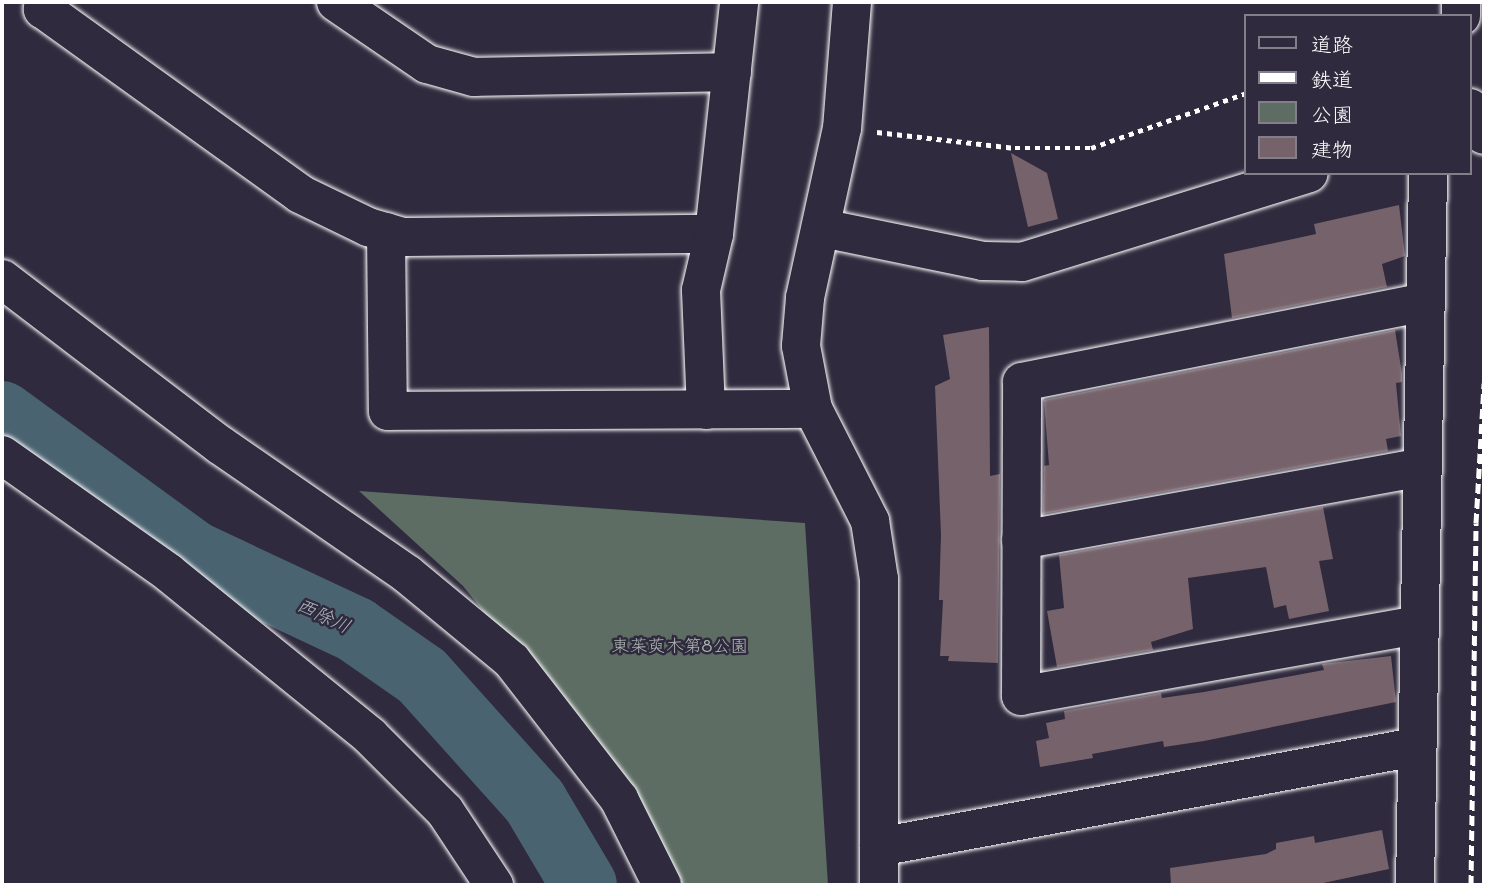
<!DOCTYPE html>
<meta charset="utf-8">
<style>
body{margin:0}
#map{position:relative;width:1486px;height:887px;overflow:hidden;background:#2f2a3d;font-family:Mali,"Klee One",sans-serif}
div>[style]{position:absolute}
.green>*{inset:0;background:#5d6d64}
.river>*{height:66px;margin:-33px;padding:0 33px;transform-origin:33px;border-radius:33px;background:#4a6371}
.building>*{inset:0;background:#76626a}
.path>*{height:4.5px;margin-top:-2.25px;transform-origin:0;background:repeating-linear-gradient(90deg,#fff 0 5px,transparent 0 10px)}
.roads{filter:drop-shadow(0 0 2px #fff) drop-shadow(0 0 2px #fff)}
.street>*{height:38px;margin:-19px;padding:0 19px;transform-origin:19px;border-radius:19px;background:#2f2a3d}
.secondary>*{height:38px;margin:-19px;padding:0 19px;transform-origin:19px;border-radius:19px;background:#2f2a3d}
.rail>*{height:5px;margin-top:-2.5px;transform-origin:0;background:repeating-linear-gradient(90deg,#fff 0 10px,transparent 0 15px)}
span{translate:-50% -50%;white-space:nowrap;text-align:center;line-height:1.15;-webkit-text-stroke:5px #2f2a3d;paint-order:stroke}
.park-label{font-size:18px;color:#aeb6b2}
.water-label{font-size:19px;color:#aeb9bf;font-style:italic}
.frame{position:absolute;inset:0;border:4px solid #fff;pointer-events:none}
.legend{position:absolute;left:1244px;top:14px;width:228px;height:161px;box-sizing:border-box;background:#2f2a3d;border:2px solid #827f8b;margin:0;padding:9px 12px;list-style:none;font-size:21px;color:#fff}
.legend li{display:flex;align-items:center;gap:14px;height:35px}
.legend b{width:35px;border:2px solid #827f8b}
</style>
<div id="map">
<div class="green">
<i style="clip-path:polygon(359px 491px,805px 523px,828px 885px,679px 885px,639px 803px,463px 586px)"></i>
</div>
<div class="river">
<i style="left:2px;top:414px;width:238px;rotate:36.1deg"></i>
<i style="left:194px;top:554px;width:179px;rotate:25.1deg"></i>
<i style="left:356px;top:630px;width:80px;rotate:34.9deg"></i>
<i style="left:422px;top:676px;width:169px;rotate:48.1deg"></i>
<i style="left:535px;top:802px;width:96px;rotate:59.4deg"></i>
</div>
<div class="building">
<i style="clip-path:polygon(1011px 153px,1047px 173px,1058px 219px,1028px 227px)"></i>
<i style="clip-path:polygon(1399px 205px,1405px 256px,1382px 264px,1387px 287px,1232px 318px,1224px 254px,1316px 234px,1314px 224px)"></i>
<i style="clip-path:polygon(989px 327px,990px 476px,1000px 474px,998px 663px,948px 661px,949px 656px,940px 656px,943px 600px,939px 600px,941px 535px,935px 386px,950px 379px,943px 335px)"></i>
<i style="clip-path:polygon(1395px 330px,1402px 374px,1402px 382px,1396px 383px,1401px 436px,1386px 439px,1388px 451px,1043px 514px,1044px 466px,1049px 465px,1044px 400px)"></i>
<i style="clip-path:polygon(1323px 507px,1333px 559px,1319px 561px,1329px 611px,1289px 619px,1286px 605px,1274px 608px,1266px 567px,1188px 578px,1193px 629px,1151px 642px,1153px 650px,1057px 667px,1047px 611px,1064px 608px,1059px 555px)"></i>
<i style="clip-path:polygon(1391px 656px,1396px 702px,1204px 741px,1164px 747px,1163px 741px,1092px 754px,1093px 758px,1040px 767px,1036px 741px,1049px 738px,1046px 723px,1065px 719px,1064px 711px,1161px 693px,1162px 698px,1204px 692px,1324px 670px,1322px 664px)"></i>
<i style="clip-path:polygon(1382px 830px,1389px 869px,1314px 885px,1171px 885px,1170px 868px,1266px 854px,1276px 849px,1276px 843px,1314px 836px,1315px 843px)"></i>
</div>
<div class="path">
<i style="left:877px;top:132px;width:139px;rotate:6.6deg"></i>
<i style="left:1015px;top:148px;width:76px"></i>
<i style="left:1091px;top:148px;width:164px;rotate:-19.5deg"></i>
</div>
<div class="roads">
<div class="street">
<i style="left:48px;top:2px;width:9px;rotate:126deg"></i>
<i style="left:43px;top:9px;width:317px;rotate:35.7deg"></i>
<i style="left:300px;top:194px;width:76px;rotate:25.9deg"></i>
<i style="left:368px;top:227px;width:37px;rotate:16deg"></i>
<i style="left:404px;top:237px;width:310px;rotate:-0.6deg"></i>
<i style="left:336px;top:2px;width:110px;rotate:34.3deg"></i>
<i style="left:427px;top:64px;width:49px;rotate:15.5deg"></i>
<i style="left:474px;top:77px;width:258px;rotate:-1.1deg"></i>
<i style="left:386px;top:232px;width:179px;rotate:89.4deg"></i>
<i style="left:388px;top:411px;width:425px;rotate:-0.3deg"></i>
<i style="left:2px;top:279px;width:274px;rotate:37.3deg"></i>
<i style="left:220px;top:445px;width:227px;rotate:34.6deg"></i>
<i style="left:407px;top:574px;width:136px;rotate:39.6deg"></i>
<i style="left:512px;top:661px;width:175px;rotate:52.2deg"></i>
<i style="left:619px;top:799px;width:96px;rotate:63.4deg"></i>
<i style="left:706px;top:410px;width:120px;rotate:-92.4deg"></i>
<i style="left:701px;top:290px;width:57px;rotate:-76.9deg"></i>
<i style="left:714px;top:234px;width:233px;rotate:-83.8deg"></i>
<i style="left:2px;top:455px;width:204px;rotate:35.2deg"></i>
<i style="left:169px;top:573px;width:259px;rotate:39deg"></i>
<i style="left:370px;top:736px;width:106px;rotate:45deg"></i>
<i style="left:445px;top:811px;width:89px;rotate:56.5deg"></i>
<i style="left:1021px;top:540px;width:407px;rotate:-10.3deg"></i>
<i style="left:1418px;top:625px;width:403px;rotate:169.9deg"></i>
<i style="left:1021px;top:696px;width:314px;rotate:-89.8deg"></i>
<i style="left:1022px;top:382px;width:411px;rotate:-11.2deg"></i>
<i style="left:1415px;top:885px;width:712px;rotate:-88.95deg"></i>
</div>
<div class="secondary">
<i style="left:852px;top:2px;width:126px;rotate:94.5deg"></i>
<i style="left:842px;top:128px;width:174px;rotate:102.3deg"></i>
<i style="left:805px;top:298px;width:48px;rotate:94.8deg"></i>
<i style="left:801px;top:346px;width:64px;rotate:79.2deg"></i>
<i style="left:813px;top:409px;width:126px;rotate:63deg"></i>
<i style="left:870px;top:521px;width:59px;rotate:81.2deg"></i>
<i style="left:879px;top:579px;width:306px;rotate:90deg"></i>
<i style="left:1461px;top:16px;width:14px;rotate:-90deg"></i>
<i style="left:1470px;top:108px;width:30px;rotate:63deg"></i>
<i style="left:822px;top:228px;width:164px;rotate:11.6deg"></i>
<i style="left:983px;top:261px;width:39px;rotate:1deg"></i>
<i style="left:1022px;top:262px;width:300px;rotate:-17.2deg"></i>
<i style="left:879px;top:847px;width:545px;rotate:-10.57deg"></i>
</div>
</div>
<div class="rail">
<i style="left:1471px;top:885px;width:362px;rotate:-89.2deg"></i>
<i style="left:1476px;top:523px;width:140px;rotate:-86.7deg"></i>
</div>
<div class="park-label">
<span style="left:680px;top:645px">東茱萸木第8公園</span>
</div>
<div class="water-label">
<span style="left:324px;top:615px;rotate:25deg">西除川</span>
</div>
<div class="frame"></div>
<ul class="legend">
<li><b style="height:9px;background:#2f2a3d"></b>道路</li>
<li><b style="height:9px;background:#fff"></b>鉄道</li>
<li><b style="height:19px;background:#5d6d64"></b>公園</li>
<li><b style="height:19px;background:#76626a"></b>建物</li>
</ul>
</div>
